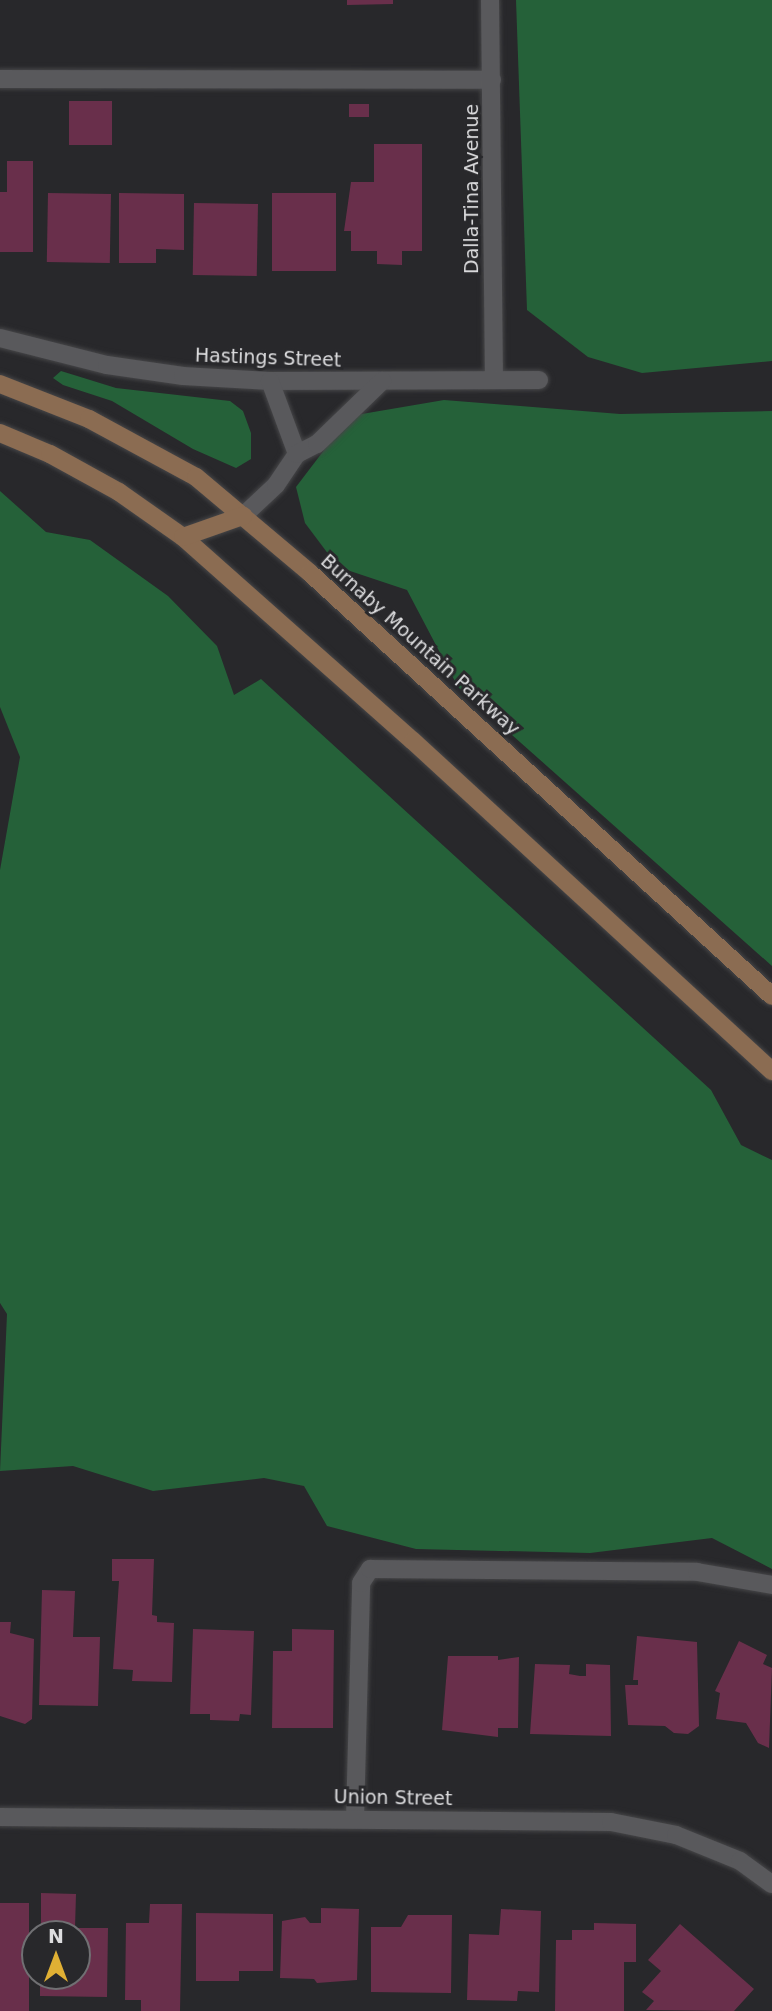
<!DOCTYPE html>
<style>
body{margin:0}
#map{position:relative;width:772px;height:2011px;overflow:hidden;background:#28282b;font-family:"DejaVu Sans",sans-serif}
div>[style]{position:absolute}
.forest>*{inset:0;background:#256139}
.building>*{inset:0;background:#692f4b;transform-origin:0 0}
.roads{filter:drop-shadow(0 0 2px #464648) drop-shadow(0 0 2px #464648)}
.lane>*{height:18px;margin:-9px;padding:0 9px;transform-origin:9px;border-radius:9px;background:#59595c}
.street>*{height:18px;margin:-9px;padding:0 9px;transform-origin:9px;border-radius:9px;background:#59595c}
.secondary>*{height:18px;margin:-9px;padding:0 9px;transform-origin:9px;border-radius:9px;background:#8b6c52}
span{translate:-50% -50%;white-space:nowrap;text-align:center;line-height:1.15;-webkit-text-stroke:6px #28282b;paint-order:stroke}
.street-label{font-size:19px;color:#dddddf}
.north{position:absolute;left:21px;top:1920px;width:70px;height:70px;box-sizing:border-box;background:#28282b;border:2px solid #707073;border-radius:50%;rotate:0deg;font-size:19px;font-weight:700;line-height:28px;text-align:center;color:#dddddf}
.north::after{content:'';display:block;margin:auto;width:24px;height:32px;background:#e0b034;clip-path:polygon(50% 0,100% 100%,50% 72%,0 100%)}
</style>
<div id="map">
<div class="forest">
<i style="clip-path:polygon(516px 0,772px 0,772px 361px,642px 373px,588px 357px,527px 310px)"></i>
<i style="clip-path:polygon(61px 371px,116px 388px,230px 401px,243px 411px,251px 433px,251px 459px,236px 468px,193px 449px,112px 401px,63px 385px,53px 378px)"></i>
<i style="clip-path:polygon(444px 400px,620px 414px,772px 411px,772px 966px,458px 687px,407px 590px,338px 567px,305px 523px,296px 487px,350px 416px)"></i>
<i style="clip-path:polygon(0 491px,46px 532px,90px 540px,168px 596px,217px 646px,234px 695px,261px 679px,711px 1090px,741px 1145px,772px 1160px,772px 1569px,712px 1538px,590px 1553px,416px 1549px,327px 1526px,304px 1486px,264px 1478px,153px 1491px,73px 1466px,0 1471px,7px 1314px,0 1303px,0 870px,20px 757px,0 707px)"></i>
</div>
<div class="building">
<i style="clip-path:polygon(347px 0,393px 0,393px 4px,347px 5px)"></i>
<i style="left:69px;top:101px;width:43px;height:44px"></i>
<i style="left:349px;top:104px;width:20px;height:13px"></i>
<i style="clip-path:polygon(374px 144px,422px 144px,422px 251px,402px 251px,402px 265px,377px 264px,377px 251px,351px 251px,351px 231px,344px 231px,351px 182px,374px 182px)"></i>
<i style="clip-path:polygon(7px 161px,33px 161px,33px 252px,0 252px,0 192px,7px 192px)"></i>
<i style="left:48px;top:193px;width:63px;height:69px;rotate:1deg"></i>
<i style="clip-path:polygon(119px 193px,184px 194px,184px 250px,156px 249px,156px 263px,119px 263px)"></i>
<i style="left:272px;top:193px;width:64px;height:78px"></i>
<i style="left:194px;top:203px;width:64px;height:72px;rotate:1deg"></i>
<i style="clip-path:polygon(112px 1559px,154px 1559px,152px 1615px,157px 1616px,157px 1622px,174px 1623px,172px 1682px,132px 1681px,133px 1670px,113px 1669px,119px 1581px,112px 1581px)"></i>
<i style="clip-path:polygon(42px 1590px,75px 1591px,73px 1637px,100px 1637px,98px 1706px,39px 1705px)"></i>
<i style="clip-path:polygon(0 1622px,11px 1622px,10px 1633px,34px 1639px,32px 1719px,25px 1724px,0 1716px)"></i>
<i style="clip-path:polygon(193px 1629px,254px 1631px,251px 1715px,240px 1714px,239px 1721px,210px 1720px,210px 1714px,190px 1714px)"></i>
<i style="clip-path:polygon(292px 1629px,334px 1630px,333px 1728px,272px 1728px,273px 1651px,292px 1651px)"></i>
<i style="clip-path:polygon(637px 1636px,697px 1642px,699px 1726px,688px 1734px,674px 1733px,665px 1726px,628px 1725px,625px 1685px,638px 1685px,638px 1680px,633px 1680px)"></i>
<i style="clip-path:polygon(739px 1641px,767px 1655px,763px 1664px,772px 1668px,769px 1748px,758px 1743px,746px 1723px,716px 1719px,720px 1693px,715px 1691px)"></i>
<i style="clip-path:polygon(448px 1656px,498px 1656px,498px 1660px,519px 1657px,518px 1728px,498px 1728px,498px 1737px,442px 1730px)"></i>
<i style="clip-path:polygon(535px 1664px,570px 1665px,569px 1674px,580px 1676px,586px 1676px,586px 1664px,610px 1665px,611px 1736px,530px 1734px)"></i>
<i style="clip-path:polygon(41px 1893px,76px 1894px,75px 1928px,108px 1928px,107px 1997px,40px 1996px,40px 1976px,77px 1976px,77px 1934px,41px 1934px)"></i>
<i style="left:0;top:1903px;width:29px;height:108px"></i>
<i style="clip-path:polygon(150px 1904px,182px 1904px,180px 2011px,141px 2011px,141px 2000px,125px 2000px,126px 1923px,149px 1923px)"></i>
<i style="clip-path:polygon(321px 1908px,359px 1909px,357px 1980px,317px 1983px,314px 1979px,280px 1978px,282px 1921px,305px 1917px,310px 1923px,321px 1923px)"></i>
<i style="clip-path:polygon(501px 1909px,541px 1911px,539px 1992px,518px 1991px,517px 2001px,467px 2000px,469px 1934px,499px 1935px)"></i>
<i style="clip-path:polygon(196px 1913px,273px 1914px,273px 1971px,239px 1971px,239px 1981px,196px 1981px)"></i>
<i style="clip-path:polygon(408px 1915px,452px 1915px,451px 1993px,371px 1992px,371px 1927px,401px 1927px)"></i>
<i style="clip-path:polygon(594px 1923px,636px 1924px,636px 1962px,624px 1962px,624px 2011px,555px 2011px,556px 1940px,572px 1940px,572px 1930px,594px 1930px)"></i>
<i style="clip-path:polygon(680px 1924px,754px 1989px,734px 2011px,646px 2010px,654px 2001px,642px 1992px,661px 1971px,648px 1960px)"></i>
</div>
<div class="roads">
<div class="lane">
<i style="left:0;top:79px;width:492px;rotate:0.1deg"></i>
<i style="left:355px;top:1819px;width:236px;rotate:-88.5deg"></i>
<i style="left:361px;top:1583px;width:17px;rotate:-57deg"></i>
<i style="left:370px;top:1569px;width:327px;rotate:0.5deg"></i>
<i style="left:697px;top:1572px;width:76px;rotate:9.8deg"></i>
</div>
<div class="street">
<i style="left:490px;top:0;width:378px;rotate:89.4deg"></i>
<i style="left:0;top:338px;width:110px;rotate:14.2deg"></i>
<i style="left:107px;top:365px;width:77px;rotate:8.2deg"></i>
<i style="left:183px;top:376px;width:87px;rotate:3.3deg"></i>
<i style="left:270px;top:381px;width:269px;rotate:-0.2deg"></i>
<i style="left:270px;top:381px;width:78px;rotate:69.7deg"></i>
<i style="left:243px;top:516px;width:45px;rotate:-43.2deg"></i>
<i style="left:276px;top:485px;width:37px;rotate:-56deg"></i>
<i style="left:297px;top:454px;width:22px;rotate:-27deg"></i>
<i style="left:317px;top:444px;width:91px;rotate:-44.1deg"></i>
<i style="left:0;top:1817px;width:611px;rotate:0.47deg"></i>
<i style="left:611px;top:1822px;width:66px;rotate:11.3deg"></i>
<i style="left:676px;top:1835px;width:69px;rotate:22.1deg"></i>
<i style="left:740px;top:1861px;width:39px;rotate:36deg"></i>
</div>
<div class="secondary">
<i style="left:0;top:384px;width:96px;rotate:21.5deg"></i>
<i style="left:89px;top:419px;width:122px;rotate:28.5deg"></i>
<i style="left:196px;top:477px;width:149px;rotate:40.1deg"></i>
<i style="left:310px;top:573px;width:626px;rotate:42.48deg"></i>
<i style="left:0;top:433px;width:54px;rotate:22.8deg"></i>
<i style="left:50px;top:454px;width:79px;rotate:28.8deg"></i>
<i style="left:119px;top:492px;width:78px;rotate:35.1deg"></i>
<i style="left:183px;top:537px;width:307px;rotate:41.6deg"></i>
<i style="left:413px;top:741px;width:488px;rotate:42.6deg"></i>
<i style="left:183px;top:537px;width:64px;rotate:-19.3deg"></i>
</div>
</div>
<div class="street-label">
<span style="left:472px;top:189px;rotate:-90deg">Dalla-Tina Avenue</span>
<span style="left:268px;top:358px;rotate:2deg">Hastings Street</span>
<span style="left:420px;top:645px;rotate:42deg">Burnaby Mountain Parkway</span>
<span style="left:393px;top:1798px;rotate:1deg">Union Street</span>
</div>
<div class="north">N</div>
</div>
